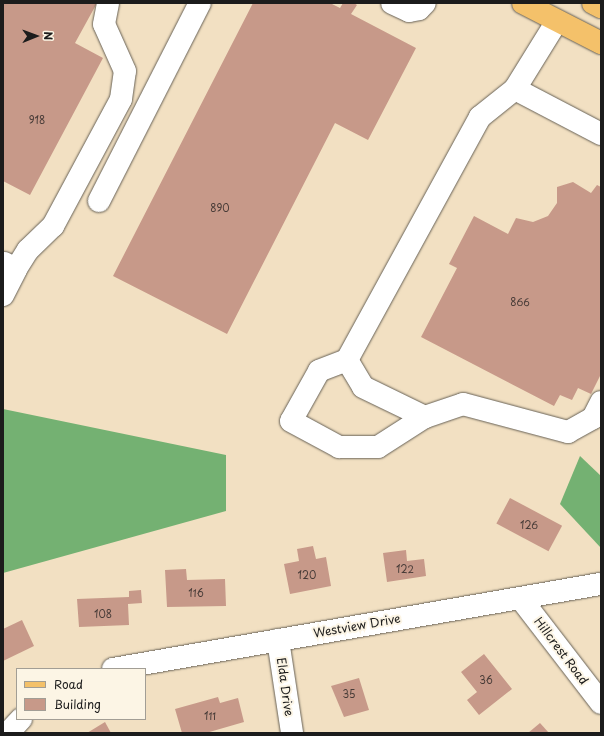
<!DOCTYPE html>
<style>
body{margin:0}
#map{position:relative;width:604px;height:736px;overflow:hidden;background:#f2e0c2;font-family:"Playpen Sans",sans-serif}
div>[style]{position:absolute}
.forest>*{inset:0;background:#74b172}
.building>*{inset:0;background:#c79989;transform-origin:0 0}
.roads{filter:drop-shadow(0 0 1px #676156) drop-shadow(0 0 1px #676156)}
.minor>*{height:22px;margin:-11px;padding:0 11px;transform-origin:11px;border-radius:11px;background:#fff}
.major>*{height:22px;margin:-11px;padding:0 11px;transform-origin:11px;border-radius:11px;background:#f4c16a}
span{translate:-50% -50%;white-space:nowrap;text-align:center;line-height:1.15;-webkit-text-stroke:4px #fcf5e5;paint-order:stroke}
.number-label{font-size:10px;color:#473b37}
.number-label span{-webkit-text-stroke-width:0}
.street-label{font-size:12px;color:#1c1c1c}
.frame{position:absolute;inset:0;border:4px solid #1c1c1c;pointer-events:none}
.legend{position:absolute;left:16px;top:668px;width:130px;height:52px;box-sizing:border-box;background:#fcf5e5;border:1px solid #a29e95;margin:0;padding:5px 7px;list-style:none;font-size:12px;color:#1c1c1c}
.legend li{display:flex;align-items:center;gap:8px;height:20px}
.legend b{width:20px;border:1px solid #a29e95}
.north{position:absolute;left:16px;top:16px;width:40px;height:40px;-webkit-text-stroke:3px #fcf5e5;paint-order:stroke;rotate:89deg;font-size:11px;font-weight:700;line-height:16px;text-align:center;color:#1c1c1c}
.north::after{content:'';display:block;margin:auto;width:14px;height:18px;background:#1c1c1c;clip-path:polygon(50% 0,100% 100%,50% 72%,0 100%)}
</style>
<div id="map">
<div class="forest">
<i style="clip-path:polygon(3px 409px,226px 455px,226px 511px,3px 573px)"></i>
<i style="clip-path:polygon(580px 456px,601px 476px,601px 548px,560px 504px)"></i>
</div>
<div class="building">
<i style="clip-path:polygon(3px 3px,97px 3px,75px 43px,103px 58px,30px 195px,3px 181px)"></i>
<i style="clip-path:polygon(253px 3px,330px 3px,340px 8px,343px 3px,354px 3px,357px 5px,351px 14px,416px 48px,368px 140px,335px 123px,227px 334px,113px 276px)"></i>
<i style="clip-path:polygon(573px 182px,591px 193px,597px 185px,601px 187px,601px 374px,591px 394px,578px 388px,572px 400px,560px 395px,554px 406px,421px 337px,457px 268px,449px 264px,474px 216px,508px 234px,516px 218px,533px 222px,548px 216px,557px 203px,557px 187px)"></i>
<i style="left:510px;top:498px;width:59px;height:29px;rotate:28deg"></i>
<i style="clip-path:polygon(313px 546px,316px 559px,326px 557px,331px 586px,290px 594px,284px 564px,299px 561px,297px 549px)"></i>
<i style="clip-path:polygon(406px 550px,407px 561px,424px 559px,426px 576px,387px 582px,383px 553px)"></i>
<i style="clip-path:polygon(186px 569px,187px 580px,225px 579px,226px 606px,167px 607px,165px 570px)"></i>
<i style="clip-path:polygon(141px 590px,142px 603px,128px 604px,129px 625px,79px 627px,77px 599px,129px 597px,129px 591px)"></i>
<i style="clip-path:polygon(22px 620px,34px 646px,3px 661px,3px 629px)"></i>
<i style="clip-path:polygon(484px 654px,512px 689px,479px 715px,467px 700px,477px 692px,461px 672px)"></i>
<i style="clip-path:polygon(359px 678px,369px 710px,344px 717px,331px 686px)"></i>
<i style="clip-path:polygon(218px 697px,220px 703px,238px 698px,244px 722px,206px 733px,182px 733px,175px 709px)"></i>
<i style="clip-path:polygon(105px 722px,111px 733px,87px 733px)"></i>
<i style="clip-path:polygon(540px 723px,549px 733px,528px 733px)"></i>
</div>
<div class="roads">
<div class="minor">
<i style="left:392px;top:3px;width:19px;rotate:25deg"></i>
<i style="left:409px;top:11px;width:10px;rotate:-11deg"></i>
<i style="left:419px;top:9px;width:8px;rotate:-45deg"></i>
<i style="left:557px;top:21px;width:80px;rotate:121.7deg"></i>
<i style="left:515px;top:89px;width:45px;rotate:141.3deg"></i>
<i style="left:480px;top:117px;width:277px;rotate:118.7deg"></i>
<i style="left:347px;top:360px;width:30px;rotate:159deg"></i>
<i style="left:319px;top:371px;width:57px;rotate:119.2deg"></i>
<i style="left:291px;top:421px;width:55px;rotate:28.4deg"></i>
<i style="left:339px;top:447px;width:39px"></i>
<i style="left:378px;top:447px;width:56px;rotate:-32.6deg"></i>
<i style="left:425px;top:417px;width:40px;rotate:-18.9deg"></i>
<i style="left:463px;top:404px;width:109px;rotate:14.9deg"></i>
<i style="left:568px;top:432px;width:29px;rotate:-29deg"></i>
<i style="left:593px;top:418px;width:18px;rotate:-63deg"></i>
<i style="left:515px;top:89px;width:97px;rotate:27.6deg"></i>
<i style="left:99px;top:201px;width:222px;rotate:-63deg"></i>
<i style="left:16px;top:269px;width:22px;rotate:-58deg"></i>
<i style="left:28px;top:250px;width:35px;rotate:-44deg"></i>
<i style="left:53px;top:226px;width:144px;rotate:-61.8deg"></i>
<i style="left:121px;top:99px;width:28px;rotate:-82deg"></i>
<i style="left:125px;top:71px;width:51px;rotate:-114.1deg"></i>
<i style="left:104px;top:24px;width:21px;rotate:-79deg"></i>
<i style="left:3px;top:295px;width:29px;rotate:-63deg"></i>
<i style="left:16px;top:269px;width:13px;rotate:-153deg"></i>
<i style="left:347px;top:360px;width:31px;rotate:59deg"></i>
<i style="left:363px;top:387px;width:69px;rotate:25.8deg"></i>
<i style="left:521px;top:599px;width:131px;rotate:52.4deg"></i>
<i style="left:278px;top:640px;width:94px;rotate:81.4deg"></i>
<i style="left:113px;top:669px;width:495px;rotate:-9.9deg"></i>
<i style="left:8px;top:733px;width:19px;rotate:-47deg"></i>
</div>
<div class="major">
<i style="left:523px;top:3px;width:88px;rotate:27.1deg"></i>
<i style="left:593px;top:3px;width:9px;rotate:27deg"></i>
</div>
</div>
<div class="number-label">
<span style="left:37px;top:120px">918</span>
<span style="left:220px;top:208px">890</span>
<span style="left:520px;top:302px">866</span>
<span style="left:529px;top:525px">126</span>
<span style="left:405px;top:569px">122</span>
<span style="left:307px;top:575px">120</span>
<span style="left:196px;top:593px">116</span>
<span style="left:103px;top:614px">108</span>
<span style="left:486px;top:680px">36</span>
<span style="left:349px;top:694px">35</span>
<span style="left:210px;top:716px">111</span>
</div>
<div class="street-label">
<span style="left:357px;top:626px;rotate:-10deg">Westview Drive</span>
<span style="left:561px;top:651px;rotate:53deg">Hillcrest Road</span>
<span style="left:285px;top:687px;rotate:82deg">Elda Drive</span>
</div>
<div class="frame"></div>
<ul class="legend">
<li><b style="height:5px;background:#f4c16a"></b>Road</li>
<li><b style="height:11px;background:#c79989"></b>Building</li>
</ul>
<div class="north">N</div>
</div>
